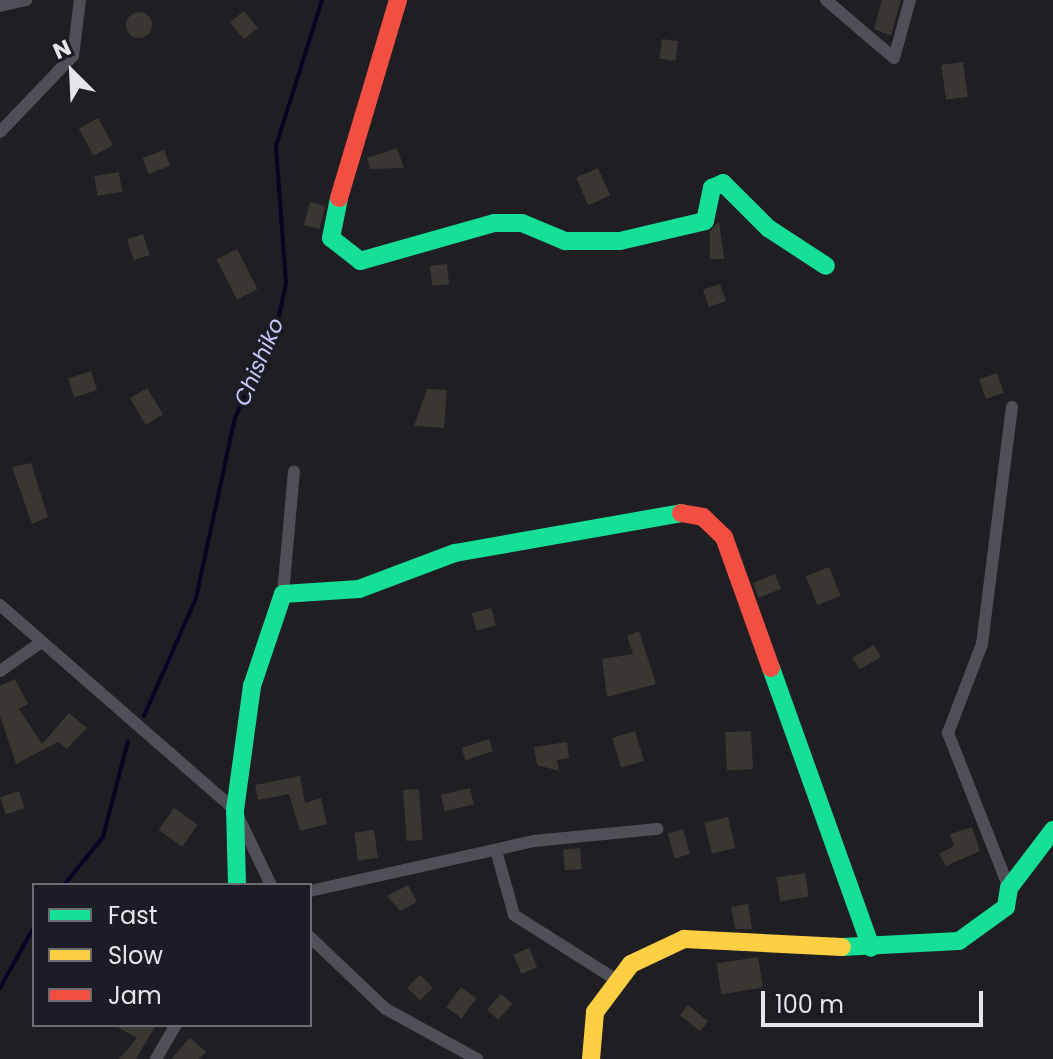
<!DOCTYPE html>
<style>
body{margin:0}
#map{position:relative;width:1053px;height:1059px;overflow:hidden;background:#1e1e23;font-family:Poppins,sans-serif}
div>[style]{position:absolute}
.stream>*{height:4px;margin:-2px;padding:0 2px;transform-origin:2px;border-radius:2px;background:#080322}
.building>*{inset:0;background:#3a3631;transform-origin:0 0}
.round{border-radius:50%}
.street>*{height:12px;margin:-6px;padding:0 6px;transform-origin:6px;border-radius:6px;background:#4f4f57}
.fast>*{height:18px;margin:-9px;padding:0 9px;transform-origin:9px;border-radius:9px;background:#16e098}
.slow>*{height:18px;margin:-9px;padding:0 9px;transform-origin:9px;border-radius:9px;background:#ffcf43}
.jam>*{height:18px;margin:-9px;padding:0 9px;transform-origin:9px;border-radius:9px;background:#f24e42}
span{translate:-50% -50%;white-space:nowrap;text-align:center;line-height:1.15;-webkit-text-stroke:7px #1c1c25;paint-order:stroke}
.water-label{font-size:22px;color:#c9c7fa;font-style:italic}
.legend{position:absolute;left:32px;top:883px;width:280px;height:144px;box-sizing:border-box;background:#1c1c25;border:2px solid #6c6c74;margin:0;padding:10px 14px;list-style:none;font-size:24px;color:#e5e5eb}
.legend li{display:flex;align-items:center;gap:16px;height:40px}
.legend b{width:40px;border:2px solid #6c6c74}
.north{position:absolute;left:32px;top:32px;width:80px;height:80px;-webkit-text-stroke:6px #1c1c25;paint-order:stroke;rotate:336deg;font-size:22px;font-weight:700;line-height:32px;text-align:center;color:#e5e5eb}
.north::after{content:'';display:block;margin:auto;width:28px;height:36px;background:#e5e5eb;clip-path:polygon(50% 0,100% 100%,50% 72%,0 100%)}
.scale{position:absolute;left:761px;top:991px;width:222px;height:36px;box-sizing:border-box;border:4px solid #e5e5eb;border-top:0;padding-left:10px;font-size:24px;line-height:28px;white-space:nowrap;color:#e5e5eb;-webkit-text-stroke:6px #1c1c25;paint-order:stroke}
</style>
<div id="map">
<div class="stream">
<i style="left:144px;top:716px;width:129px;rotate:-66.2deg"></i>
<i style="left:196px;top:598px;width:184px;rotate:-77.8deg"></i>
<i style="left:235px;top:418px;width:106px;rotate:-66.1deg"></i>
<i style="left:278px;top:321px;width:39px;rotate:-78deg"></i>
<i style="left:286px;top:283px;width:137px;rotate:-94.2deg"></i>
<i style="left:276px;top:146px;width:153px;rotate:-72.5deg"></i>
<i style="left:64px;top:885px;width:62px;rotate:-50.9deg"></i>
<i style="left:103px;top:837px;width:99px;rotate:-75.4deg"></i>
<i style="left:0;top:988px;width:70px;rotate:-60.9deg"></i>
</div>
<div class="building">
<i style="clip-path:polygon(882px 0,901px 0,891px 36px,874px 29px)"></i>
<i style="left:244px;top:11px;width:22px;height:18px;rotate:51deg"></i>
<i class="round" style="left:126px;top:12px;width:26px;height:26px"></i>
<i style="left:662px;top:39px;width:16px;height:20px;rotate:7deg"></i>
<i style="left:963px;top:62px;width:35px;height:22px;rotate:82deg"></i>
<i style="left:98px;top:118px;width:31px;height:22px;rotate:61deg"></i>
<i style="clip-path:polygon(397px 148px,404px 168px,370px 169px,367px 158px)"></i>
<i style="left:164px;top:150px;width:17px;height:23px;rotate:69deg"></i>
<i style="left:598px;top:168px;width:30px;height:24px;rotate:66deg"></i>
<i style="left:119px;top:172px;width:20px;height:25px;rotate:81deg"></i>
<i style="left:310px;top:202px;width:16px;height:24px;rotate:15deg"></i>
<i style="clip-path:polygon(719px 222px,724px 259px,710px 259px,710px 231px)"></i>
<i style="left:143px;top:234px;width:22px;height:17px;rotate:72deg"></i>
<i style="left:237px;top:249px;width:45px;height:23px;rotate:63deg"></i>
<i style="left:447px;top:264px;width:20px;height:17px;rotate:84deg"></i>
<i style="left:720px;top:284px;width:18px;height:18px;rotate:71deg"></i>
<i style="left:91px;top:371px;width:20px;height:24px;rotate:72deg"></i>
<i style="left:997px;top:373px;width:21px;height:19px;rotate:71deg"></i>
<i style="left:147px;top:388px;width:31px;height:20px;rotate:59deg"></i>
<i style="clip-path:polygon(427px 389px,447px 390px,444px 428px,414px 426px)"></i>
<i style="clip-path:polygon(31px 463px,48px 517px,32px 524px,12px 467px)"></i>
<i style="left:829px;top:567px;width:31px;height:25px;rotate:68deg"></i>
<i style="left:775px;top:574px;width:16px;height:24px;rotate:68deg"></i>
<i style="left:491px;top:608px;width:18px;height:20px;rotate:74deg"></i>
<i style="clip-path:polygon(639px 631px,656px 684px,607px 697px,602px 659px,633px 654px,627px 636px)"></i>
<i style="left:874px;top:645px;width:14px;height:25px;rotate:60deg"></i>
<i style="clip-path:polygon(15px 679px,28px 704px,19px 709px,42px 744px,69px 713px,87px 728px,67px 749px,58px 742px,16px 764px,0 716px,0 686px)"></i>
<i style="left:635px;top:731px;width:31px;height:24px;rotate:73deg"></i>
<i style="left:751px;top:731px;width:38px;height:26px;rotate:87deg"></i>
<i style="left:489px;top:739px;width:13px;height:29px;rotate:72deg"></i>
<i style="clip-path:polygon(567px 742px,569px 758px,557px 760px,559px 771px,537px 765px,534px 747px)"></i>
<i style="clip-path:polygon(300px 776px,305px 803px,321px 798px,327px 824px,300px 831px,289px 794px,258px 800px,255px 785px)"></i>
<i style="left:470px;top:788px;width:17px;height:30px;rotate:77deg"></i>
<i style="left:419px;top:789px;width:51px;height:16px;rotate:86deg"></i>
<i style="left:19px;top:791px;width:18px;height:20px;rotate:71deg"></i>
<i style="left:174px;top:808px;width:29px;height:27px;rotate:35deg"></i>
<i style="left:728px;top:817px;width:32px;height:24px;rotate:77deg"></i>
<i style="clip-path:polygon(972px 827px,980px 851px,946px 866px,939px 854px,954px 846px,950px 834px)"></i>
<i style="left:683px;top:829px;width:26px;height:16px;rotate:74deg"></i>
<i style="left:374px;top:830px;width:28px;height:20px;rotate:82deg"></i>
<i style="left:580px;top:848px;width:21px;height:17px;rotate:85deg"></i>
<i style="left:805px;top:873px;width:24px;height:29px;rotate:81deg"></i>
<i style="clip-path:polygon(408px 885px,417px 902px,400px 911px,387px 896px)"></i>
<i style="clip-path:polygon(748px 904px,752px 929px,735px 929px,731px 907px)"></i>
<i style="left:529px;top:948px;width:21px;height:17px;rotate:67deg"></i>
<i style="left:758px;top:957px;width:31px;height:42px;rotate:81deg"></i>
<i style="left:420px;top:975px;width:18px;height:18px;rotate:45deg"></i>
<i style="left:461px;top:987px;width:19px;height:25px;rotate:36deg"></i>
<i style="left:501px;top:994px;width:15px;height:21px;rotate:42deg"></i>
<i style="left:688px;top:1005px;width:26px;height:13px;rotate:39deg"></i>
<i style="clip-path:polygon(114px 1025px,152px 1025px,155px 1027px,136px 1059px,119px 1059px,137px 1038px)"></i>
<i style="clip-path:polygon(190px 1038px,206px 1052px,199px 1059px,171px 1059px)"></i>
</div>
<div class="street">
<i style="left:826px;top:0;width:89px;rotate:40.5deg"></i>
<i style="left:894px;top:58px;width:60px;rotate:-74.6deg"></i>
<i style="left:0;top:6px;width:27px;rotate:-13deg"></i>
<i style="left:0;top:132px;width:105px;rotate:-46.2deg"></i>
<i style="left:73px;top:56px;width:56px;rotate:-82.9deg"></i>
<i style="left:283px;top:594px;width:123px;rotate:-84.9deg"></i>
<i style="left:0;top:605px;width:312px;rotate:41.1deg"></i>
<i style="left:235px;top:810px;width:83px;rotate:64.4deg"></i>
<i style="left:0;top:671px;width:49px;rotate:-35deg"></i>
<i style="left:497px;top:854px;width:63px;rotate:74.4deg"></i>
<i style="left:514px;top:915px;width:123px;rotate:32.4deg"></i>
<i style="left:1009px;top:888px;width:167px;rotate:-111.5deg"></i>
<i style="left:948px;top:733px;width:95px;rotate:-69.1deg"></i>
<i style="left:982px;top:644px;width:239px;rotate:-82.8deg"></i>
<i style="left:310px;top:891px;width:230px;rotate:-12.6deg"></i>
<i style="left:534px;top:841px;width:124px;rotate:-5.6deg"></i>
<i style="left:310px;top:937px;width:105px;rotate:43.5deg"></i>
<i style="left:386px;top:1009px;width:104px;rotate:28.8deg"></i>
<i style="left:156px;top:1059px;width:39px;rotate:-60deg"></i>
</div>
<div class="fast">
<i style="left:339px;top:198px;width:41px;rotate:101.3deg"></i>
<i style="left:331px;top:238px;width:37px;rotate:38deg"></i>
<i style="left:360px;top:261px;width:139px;rotate:-15.8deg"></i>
<i style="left:494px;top:223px;width:28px"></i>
<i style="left:522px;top:223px;width:47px;rotate:22.7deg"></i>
<i style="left:565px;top:241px;width:55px"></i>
<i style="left:620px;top:241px;width:87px;rotate:-13.2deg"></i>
<i style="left:705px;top:221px;width:34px;rotate:-78deg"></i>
<i style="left:712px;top:188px;width:12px;rotate:-24deg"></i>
<i style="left:723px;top:183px;width:64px;rotate:45deg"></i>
<i style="left:768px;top:228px;width:69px;rotate:33.2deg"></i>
<i style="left:771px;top:668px;width:297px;rotate:70.3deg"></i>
<i style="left:237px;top:885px;width:75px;rotate:-91.5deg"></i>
<i style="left:235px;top:810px;width:125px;rotate:-82.2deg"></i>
<i style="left:252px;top:686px;width:97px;rotate:-71.4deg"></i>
<i style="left:283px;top:594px;width:76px;rotate:-3.8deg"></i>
<i style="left:359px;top:589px;width:103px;rotate:-20.6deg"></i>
<i style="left:455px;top:553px;width:230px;rotate:-10deg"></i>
<i style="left:842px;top:947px;width:117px;rotate:-2.9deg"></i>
<i style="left:959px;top:941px;width:58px;rotate:-35.9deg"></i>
<i style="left:1006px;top:907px;width:19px;rotate:-81deg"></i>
<i style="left:1009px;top:888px;width:73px;rotate:-52.8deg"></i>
</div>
<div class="slow">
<i style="left:591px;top:1059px;width:47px;rotate:-85.1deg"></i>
<i style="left:595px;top:1012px;width:60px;rotate:-53.1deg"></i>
<i style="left:631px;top:964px;width:59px;rotate:-25.3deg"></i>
<i style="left:684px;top:939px;width:158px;rotate:2.9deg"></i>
</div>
<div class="jam">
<i style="left:339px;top:198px;width:207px;rotate:-73.4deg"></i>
<i style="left:681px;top:513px;width:22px;rotate:10deg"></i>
<i style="left:703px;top:517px;width:29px;rotate:44deg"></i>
<i style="left:724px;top:537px;width:139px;rotate:70.3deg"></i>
</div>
<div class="water-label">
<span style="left:259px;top:362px;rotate:-67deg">Chishiko</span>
</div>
<ul class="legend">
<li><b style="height:10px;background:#16e098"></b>Fast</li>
<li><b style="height:10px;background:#ffcf43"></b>Slow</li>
<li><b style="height:10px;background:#f24e42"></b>Jam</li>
</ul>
<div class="north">N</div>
<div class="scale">100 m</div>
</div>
